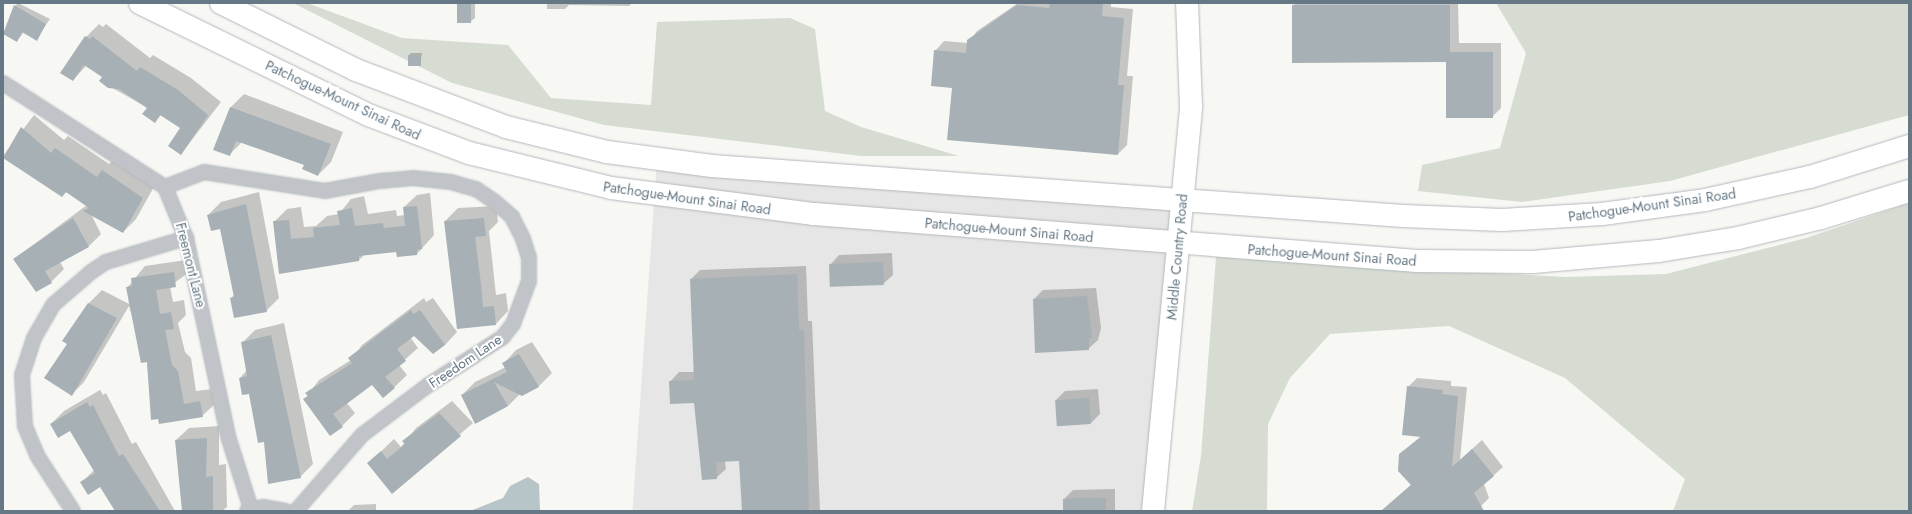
<!DOCTYPE html>
<style>
body{margin:0}
#map{position:relative;width:1912px;height:514px;overflow:hidden;background:#f7f7f4;font-family:Jost,sans-serif}
div>[style]{position:absolute}
.built>*{inset:0;background:#e5e6e5;transform-origin:0 0}
.green>*{inset:0;background:#d7dcd3}
.water>*{inset:0;background:#b7c4c8}
.shadow>*{inset:0;background:#0003}
.building>*{inset:0;background:#a7b0b5;transform-origin:0 0}
.roads{filter:drop-shadow(0 0 1px #b3b8bc) drop-shadow(0 0 1px #b3b8bc)}
.minor>*{height:14px;margin:-7px;padding:0 7px;transform-origin:7px;border-radius:7px;background:#c0c4c8}
.primary>*{height:22px;margin:-11px;padding:0 11px;transform-origin:11px;border-radius:11px;background:#fff}
.trunk>*{height:22px;margin:-11px;padding:0 11px;transform-origin:11px;border-radius:11px;background:#fff}
span{translate:-50% -50%;white-space:nowrap;text-align:center;line-height:1.15;-webkit-text-stroke:4px #fff;paint-order:stroke}
.street-label{font-size:14px;color:#667885}
.frame{position:absolute;inset:0;border:4px solid #667885;pointer-events:none}
</style>
<div id="map">
<div class="built">
<i style="left:657px;top:160px;width:525px;height:351px;rotate:4deg"></i>
</div>
<div class="green">
<i style="clip-path:polygon(293px 3px,307px 3px,402px 38px,508px 45px,551px 98px,651px 105px,657px 22px,790px 18px,815px 29px,825px 111px,861px 127px,959px 156px,861px 156px,604px 125px,452px 83px)"></i>
<i style="clip-path:polygon(1496px 3px,1909px 3px,1909px 115px,1670px 181px,1522px 202px,1418px 191px,1422px 165px,1500px 148px,1526px 53px)"></i>
<i style="clip-path:polygon(1909px 203px,1909px 511px,1673px 511px,1685px 479px,1565px 378px,1449px 326px,1330px 334px,1290px 378px,1268px 424px,1267px 511px,1192px 511px,1201px 456px,1216px 257px,1565px 277px,1666px 274px,1806px 238px)"></i>
</div>
<div class="water">
<i style="clip-path:polygon(528px 477px,539px 484px,540px 511px,470px 511px,503px 498px,510px 486px)"></i>
</div>
<div class="shadow">
<i style="clip-path:polygon(18px 3px,50px 19px,36px 39px,24px 32px,17px 41px,15px 6px)"></i>
<i style="clip-path:polygon(458px 3px,475px 3px,475px 18px,470px 22px)"></i>
<i style="clip-path:polygon(547px 3px,632px 3px,629px 6px,569px 5px,565px 9px,547px 9px)"></i>
<i style="clip-path:polygon(1018px 3px,1111px 3px,1111px 7px,1133px 9px,1127px 76px,1133px 76px,1127px 145px,1118px 154px,953px 87px,935px 51px,944px 41px,968px 43px,977px 31px)"></i>
<i style="clip-path:polygon(1295px 3px,1458px 3px,1459px 43px,1501px 43px,1501px 108px,1492px 117px,1447px 62px,1293px 6px)"></i>
<i style="clip-path:polygon(99px 24px,103px 27px,106px 24px,150px 58px,153px 55px,191px 78px,221px 102px,181px 154px,182px 128px,162px 114px,155px 122px,148px 108px,100px 81px,103px 77px,87px 65px,73px 80px,86px 37px)"></i>
<i style="clip-path:polygon(411px 53px,422px 53px,420px 65px,409px 55px)"></i>
<i style="clip-path:polygon(244px 94px,343px 132px,331px 162px,318px 175px,305px 164px,242px 142px,229px 155px,214px 149px,231px 107px)"></i>
<i style="clip-path:polygon(34px 115px,64px 140px,68px 136px,109px 164px,115px 158px,155px 185px,136px 219px,123px 232px,91px 214px,101px 234px,89px 246px,60px 262px,64px 269px,51px 282px,14px 259px,87px 205px,66px 192px,62px 196px,3px 156px)"></i>
<i style="clip-path:polygon(259px 192px,279px 298px,266px 311px,231px 298px,234px 295px,221px 228px,208px 215px,221px 202px)"></i>
<i style="clip-path:polygon(430px 193px,434px 235px,417px 254px,397px 251px,365px 254px,359px 260px,280px 273px,274px 222px,287px 209px,301px 207px,304px 227px,316px 226px,327px 216px,339px 214px,351px 199px,364px 196px,368px 214px,396px 210px,397px 216px,405px 215px,404px 207px,417px 195px)"></i>
<i style="clip-path:polygon(496px 206px,498px 222px,489px 231px,496px 295px,506px 293px,508px 311px,496px 324px,458px 328px,445px 221px,458px 208px)"></i>
<i style="clip-path:polygon(892px 253px,893px 275px,883px 284px,830px 265px,839px 255px)"></i>
<i style="clip-path:polygon(186px 260px,188px 273px,170px 286px,173px 302px,184px 300px,186px 315px,178px 323px,185px 352px,191px 358px,196px 391px,213px 389px,215px 404px,202px 416px,152px 419px,147px 361px,129px 306px,84px 382px,72px 394px,68px 344px,63px 341px,89px 303px,102px 290px,129px 304px,127px 288px,145px 266px)"></i>
<i style="clip-path:polygon(806px 266px,808px 321px,812px 321px,820px 511px,743px 511px,740px 460px,725px 461px,726px 469px,716px 478px,695px 402px,670px 382px,679px 372px,695px 372px,691px 279px,700px 270px)"></i>
<i style="clip-path:polygon(1096px 288px,1101px 328px,1098px 340px,1088px 349px,1034px 299px,1043px 290px)"></i>
<i style="clip-path:polygon(424px 298px,426px 302px,433px 298px,457px 332px,445px 345px,414px 334px,410px 337px,418px 348px,399px 365px,407px 375px,384px 397px,372px 384px,346px 402px,355px 413px,342px 426px,304px 400px,319px 380px,351px 360px,362px 345px)"></i>
<i style="clip-path:polygon(284px 323px,313px 464px,300px 477px,269px 482px,265px 440px,250px 392px,240px 378px,247px 370px,242px 343px,255px 330px)"></i>
<i style="clip-path:polygon(532px 342px,552px 373px,539px 386px,520px 394px,508px 406px,476px 423px,462px 395px,475px 382px,506px 367px,504px 363px,516px 350px)"></i>
<i style="clip-path:polygon(1417px 378px,1451px 381px,1451px 386px,1467px 387px,1460px 460px,1482px 440px,1503px 467px,1484px 484px,1489px 498px,1476px 511px,1381px 511px,1412px 484px,1400px 454px,1421px 436px,1408px 387px)"></i>
<i style="clip-path:polygon(1098px 389px,1100px 414px,1091px 423px,1057px 425px,1056px 400px,1065px 391px)"></i>
<i style="clip-path:polygon(100px 390px,103px 395px,106px 393px,132px 444px,136px 442px,175px 511px,116px 511px,100px 485px,81px 483px,94px 470px,70px 429px,51px 424px,64px 411px)"></i>
<i style="clip-path:polygon(452px 401px,473px 423px,392px 493px,369px 463px,394px 439px,401px 447px,416px 428px)"></i>
<i style="clip-path:polygon(219px 426px,219px 465px,226px 464px,227px 507px,222px 511px,183px 511px,176px 440px,189px 428px)"></i>
<i style="clip-path:polygon(1115px 489px,1115px 511px,1064px 511px,1064px 499px,1073px 490px)"></i>
<i style="clip-path:polygon(376px 504px,376px 511px,348px 511px,354px 505px)"></i>
</div>
<div class="building">
<i style="left:457px;top:3px;width:14px;height:20px"></i>
<i style="clip-path:polygon(1050px 3px,1103px 3px,1102px 16px,1124px 18px,1118px 85px,1124px 85px,1118px 155px,947px 140px,952px 88px,931px 86px,934px 50px,966px 53px,967px 40px,1017px 5px,1049px 8px)"></i>
<i style="clip-path:polygon(14px 5px,46px 24px,37px 41px,22px 32px,17px 42px,3px 34px)"></i>
<i style="clip-path:polygon(1292px 5px,1450px 5px,1450px 52px,1493px 52px,1493px 118px,1446px 118px,1446px 62px,1292px 63px)"></i>
<i style="clip-path:polygon(85px 36px,90px 39px,92px 36px,137px 71px,140px 67px,178px 90px,208px 115px,181px 155px,168px 146px,180px 128px,160px 115px,155px 123px,142px 114px,147px 108px,119px 89px,108px 88px,99px 81px,102px 77px,84px 65px,73px 81px,60px 73px)"></i>
<i style="left:408px;top:55px;width:13px;height:11px"></i>
<i style="clip-path:polygon(230px 107px,331px 144px,318px 176px,302px 169px,304px 165px,236px 141px,230px 156px,213px 150px)"></i>
<i style="clip-path:polygon(21px 127px,51px 153px,55px 148px,97px 177px,102px 170px,143px 198px,123px 233px,83px 211px,89px 208px,66px 192px,62px 197px,3px 158px)"></i>
<i style="clip-path:polygon(246px 204px,267px 312px,234px 318px,230px 298px,234px 297px,220px 229px,211px 231px,207px 215px)"></i>
<i style="clip-path:polygon(417px 206px,422px 249px,417px 250px,417px 255px,397px 257px,396px 252px,359px 256px,359px 261px,279px 274px,273px 221px,289px 220px,291px 239px,314px 237px,313px 228px,340px 225px,337px 211px,352px 208px,355px 226px,383px 223px,384px 228px,405px 226px,403px 207px)"></i>
<i style="clip-path:polygon(73px 218px,89px 247px,45px 271px,52px 283px,36px 292px,13px 259px)"></i>
<i style="clip-path:polygon(484px 218px,486px 236px,475px 237px,481px 284px,483px 307px,494px 306px,496px 325px,457px 329px,444px 221px)"></i>
<i style="left:883px;top:262px;width:23px;height:54px;rotate:88deg"></i>
<i style="clip-path:polygon(174px 272px,176px 287px,156px 290px,160px 314px,171px 312px,174px 329px,165px 330px,172px 365px,178px 371px,184px 404px,200px 401px,203px 417px,159px 424px,158px 419px,151px 420px,147px 362px,141px 363px,126px 287px,132px 286px,131px 278px)"></i>
<i style="clip-path:polygon(797px 274px,799px 330px,804px 330px,809px 511px,742px 511px,739px 461px,716px 462px,717px 479px,702px 480px,694px 403px,670px 404px,669px 381px,694px 380px,690px 279px)"></i>
<i style="clip-path:polygon(1087px 296px,1092px 338px,1089px 338px,1089px 350px,1035px 353px,1033px 299px)"></i>
<i style="clip-path:polygon(88px 303px,117px 318px,72px 396px,44px 378px,67px 344px,62px 341px)"></i>
<i style="clip-path:polygon(411px 310px,413px 314px,420px 310px,445px 345px,433px 354px,414px 336px,397px 349px,406px 361px,385px 377px,395px 388px,383px 398px,372px 385px,333px 414px,343px 427px,330px 436px,303px 399px,308px 396px,305px 393px,352px 363px,348px 358px)"></i>
<i style="clip-path:polygon(271px 335px,301px 478px,268px 484px,264px 442px,258px 443px,249px 394px,242px 395px,239px 378px,247px 376px,241px 342px)"></i>
<i style="clip-path:polygon(519px 354px,539px 387px,522px 396px,494px 382px,508px 406px,475px 424px,461px 395px,507px 372px,502px 363px)"></i>
<i style="clip-path:polygon(1407px 386px,1443px 390px,1442px 394px,1458px 396px,1452px 467px,1472px 449px,1494px 476px,1474px 493px,1484px 511px,1381px 511px,1411px 485px,1398px 471px,1399px 454px,1421px 437px,1402px 435px)"></i>
<i style="left:1089px;top:398px;width:26px;height:34px;rotate:86deg"></i>
<i style="clip-path:polygon(87px 402px,90px 407px,93px 405px,119px 456px,123px 454px,160px 511px,115px 511px,100px 487px,88px 495px,80px 482px,95px 473px,70px 431px,58px 438px,50px 424px)"></i>
<i style="clip-path:polygon(439px 413px,461px 436px,392px 494px,367px 463px,381px 451px,387px 459px,405px 444px,402px 441px)"></i>
<i style="clip-path:polygon(207px 438px,206px 477px,213px 476px,213px 511px,182px 511px,175px 440px)"></i>
<i style="clip-path:polygon(1079px 498px,1106px 498px,1106px 511px,1063px 511px,1063px 499px)"></i>
</div>
<div class="roads">
<div class="minor">
<i style="left:3px;top:83px;width:193px;rotate:32.7deg"></i>
<i style="left:165px;top:187px;width:55px;rotate:67.6deg"></i>
<i style="left:186px;top:238px;width:202px;rotate:78deg"></i>
<i style="left:228px;top:436px;width:77px;rotate:72.5deg"></i>
<i style="left:165px;top:187px;width:42px;rotate:-21deg"></i>
<i style="left:204px;top:172px;width:122px;rotate:8.9deg"></i>
<i style="left:325px;top:191px;width:56px;rotate:-10.3deg"></i>
<i style="left:380px;top:181px;width:33px;rotate:-5deg"></i>
<i style="left:413px;top:178px;width:38px;rotate:6deg"></i>
<i style="left:451px;top:182px;width:26px;rotate:16deg"></i>
<i style="left:476px;top:189px;width:23px;rotate:34deg"></i>
<i style="left:495px;top:202px;width:23px;rotate:41deg"></i>
<i style="left:512px;top:217px;width:25px;rotate:63deg"></i>
<i style="left:523px;top:239px;width:20px;rotate:72deg"></i>
<i style="left:529px;top:258px;width:23px;rotate:90deg"></i>
<i style="left:529px;top:281px;width:46px;rotate:110.4deg"></i>
<i style="left:513px;top:324px;width:16px;rotate:128deg"></i>
<i style="left:503px;top:337px;width:90px;rotate:147.2deg"></i>
<i style="left:427px;top:386px;width:81px;rotate:143deg"></i>
<i style="left:362px;top:435px;width:101px;rotate:131deg"></i>
<i style="left:73px;top:511px;width:64px;rotate:-122.9deg"></i>
<i style="left:38px;top:457px;width:34px;rotate:-113deg"></i>
<i style="left:25px;top:426px;width:51px;rotate:-93.4deg"></i>
<i style="left:22px;top:375px;width:39px;rotate:-72deg"></i>
<i style="left:34px;top:338px;width:39px;rotate:-60deg"></i>
<i style="left:54px;top:304px;width:49px;rotate:-40.9deg"></i>
<i style="left:91px;top:272px;width:18px;rotate:-34deg"></i>
<i style="left:106px;top:262px;width:84px;rotate:-16.7deg"></i>
<i style="left:247px;top:511px;width:16px;rotate:-14deg"></i>
<i style="left:263px;top:507px;width:23px;rotate:10deg"></i>
</div>
<div class="primary">
<i style="left:1153px;top:511px;width:407px;rotate:-84.6deg"></i>
<i style="left:1191px;top:106px;width:103px;rotate:-92.2deg"></i>
</div>
<div class="trunk">
<i style="left:140px;top:3px;width:257px;rotate:26.1deg"></i>
<i style="left:371px;top:116px;width:105px;rotate:20.7deg"></i>
<i style="left:469px;top:153px;width:146px;rotate:13.8deg"></i>
<i style="left:611px;top:188px;width:205px;rotate:7.3deg"></i>
<i style="left:814px;top:214px;width:605px;rotate:4.46deg"></i>
<i style="left:1417px;top:261px;width:116px;rotate:0.5deg"></i>
<i style="left:1533px;top:262px;width:126px;rotate:-5deg"></i>
<i style="left:1659px;top:251px;width:80px;rotate:-9.3deg"></i>
<i style="left:1738px;top:238px;width:85px;rotate:-13.5deg"></i>
<i style="left:1821px;top:218px;width:92px;rotate:-17.1deg"></i>
<i style="left:221px;top:3px;width:151px;rotate:26.4deg"></i>
<i style="left:356px;top:70px;width:160px;rotate:20.8deg"></i>
<i style="left:506px;top:127px;width:104px;rotate:13.9deg"></i>
<i style="left:607px;top:152px;width:106px;rotate:7.6deg"></i>
<i style="left:712px;top:166px;width:693px;rotate:4.14deg"></i>
<i style="left:1403px;top:216px;width:99px;rotate:2.3deg"></i>
<i style="left:1502px;top:220px;width:100px;rotate:-3.4deg"></i>
<i style="left:1602px;top:214px;width:104px;rotate:-7.7deg"></i>
<i style="left:1705px;top:200px;width:107px;rotate:-12.4deg"></i>
<i style="left:1810px;top:177px;width:104px;rotate:-17.4deg"></i>
</div>
</div>
<div class="street-label">
<span style="left:343px;top:100px;rotate:25deg">Patchogue-Mount Sinai Road</span>
<span style="left:687px;top:198px;rotate:8deg">Patchogue-Mount Sinai Road</span>
<span style="left:1652px;top:205px;rotate:-8deg">Patchogue-Mount Sinai Road</span>
<span style="left:1009px;top:230px;rotate:5deg">Patchogue-Mount Sinai Road</span>
<span style="left:1332px;top:255px;rotate:4deg">Patchogue-Mount Sinai Road</span>
<span style="left:1177px;top:257px;rotate:-85deg">Middle Country Road</span>
<span style="left:191px;top:265px;rotate:76deg">Freemont Lane</span>
<span style="left:465px;top:361px;rotate:-34deg">Freedom Lane</span>
</div>
<div class="frame"></div>
</div>
